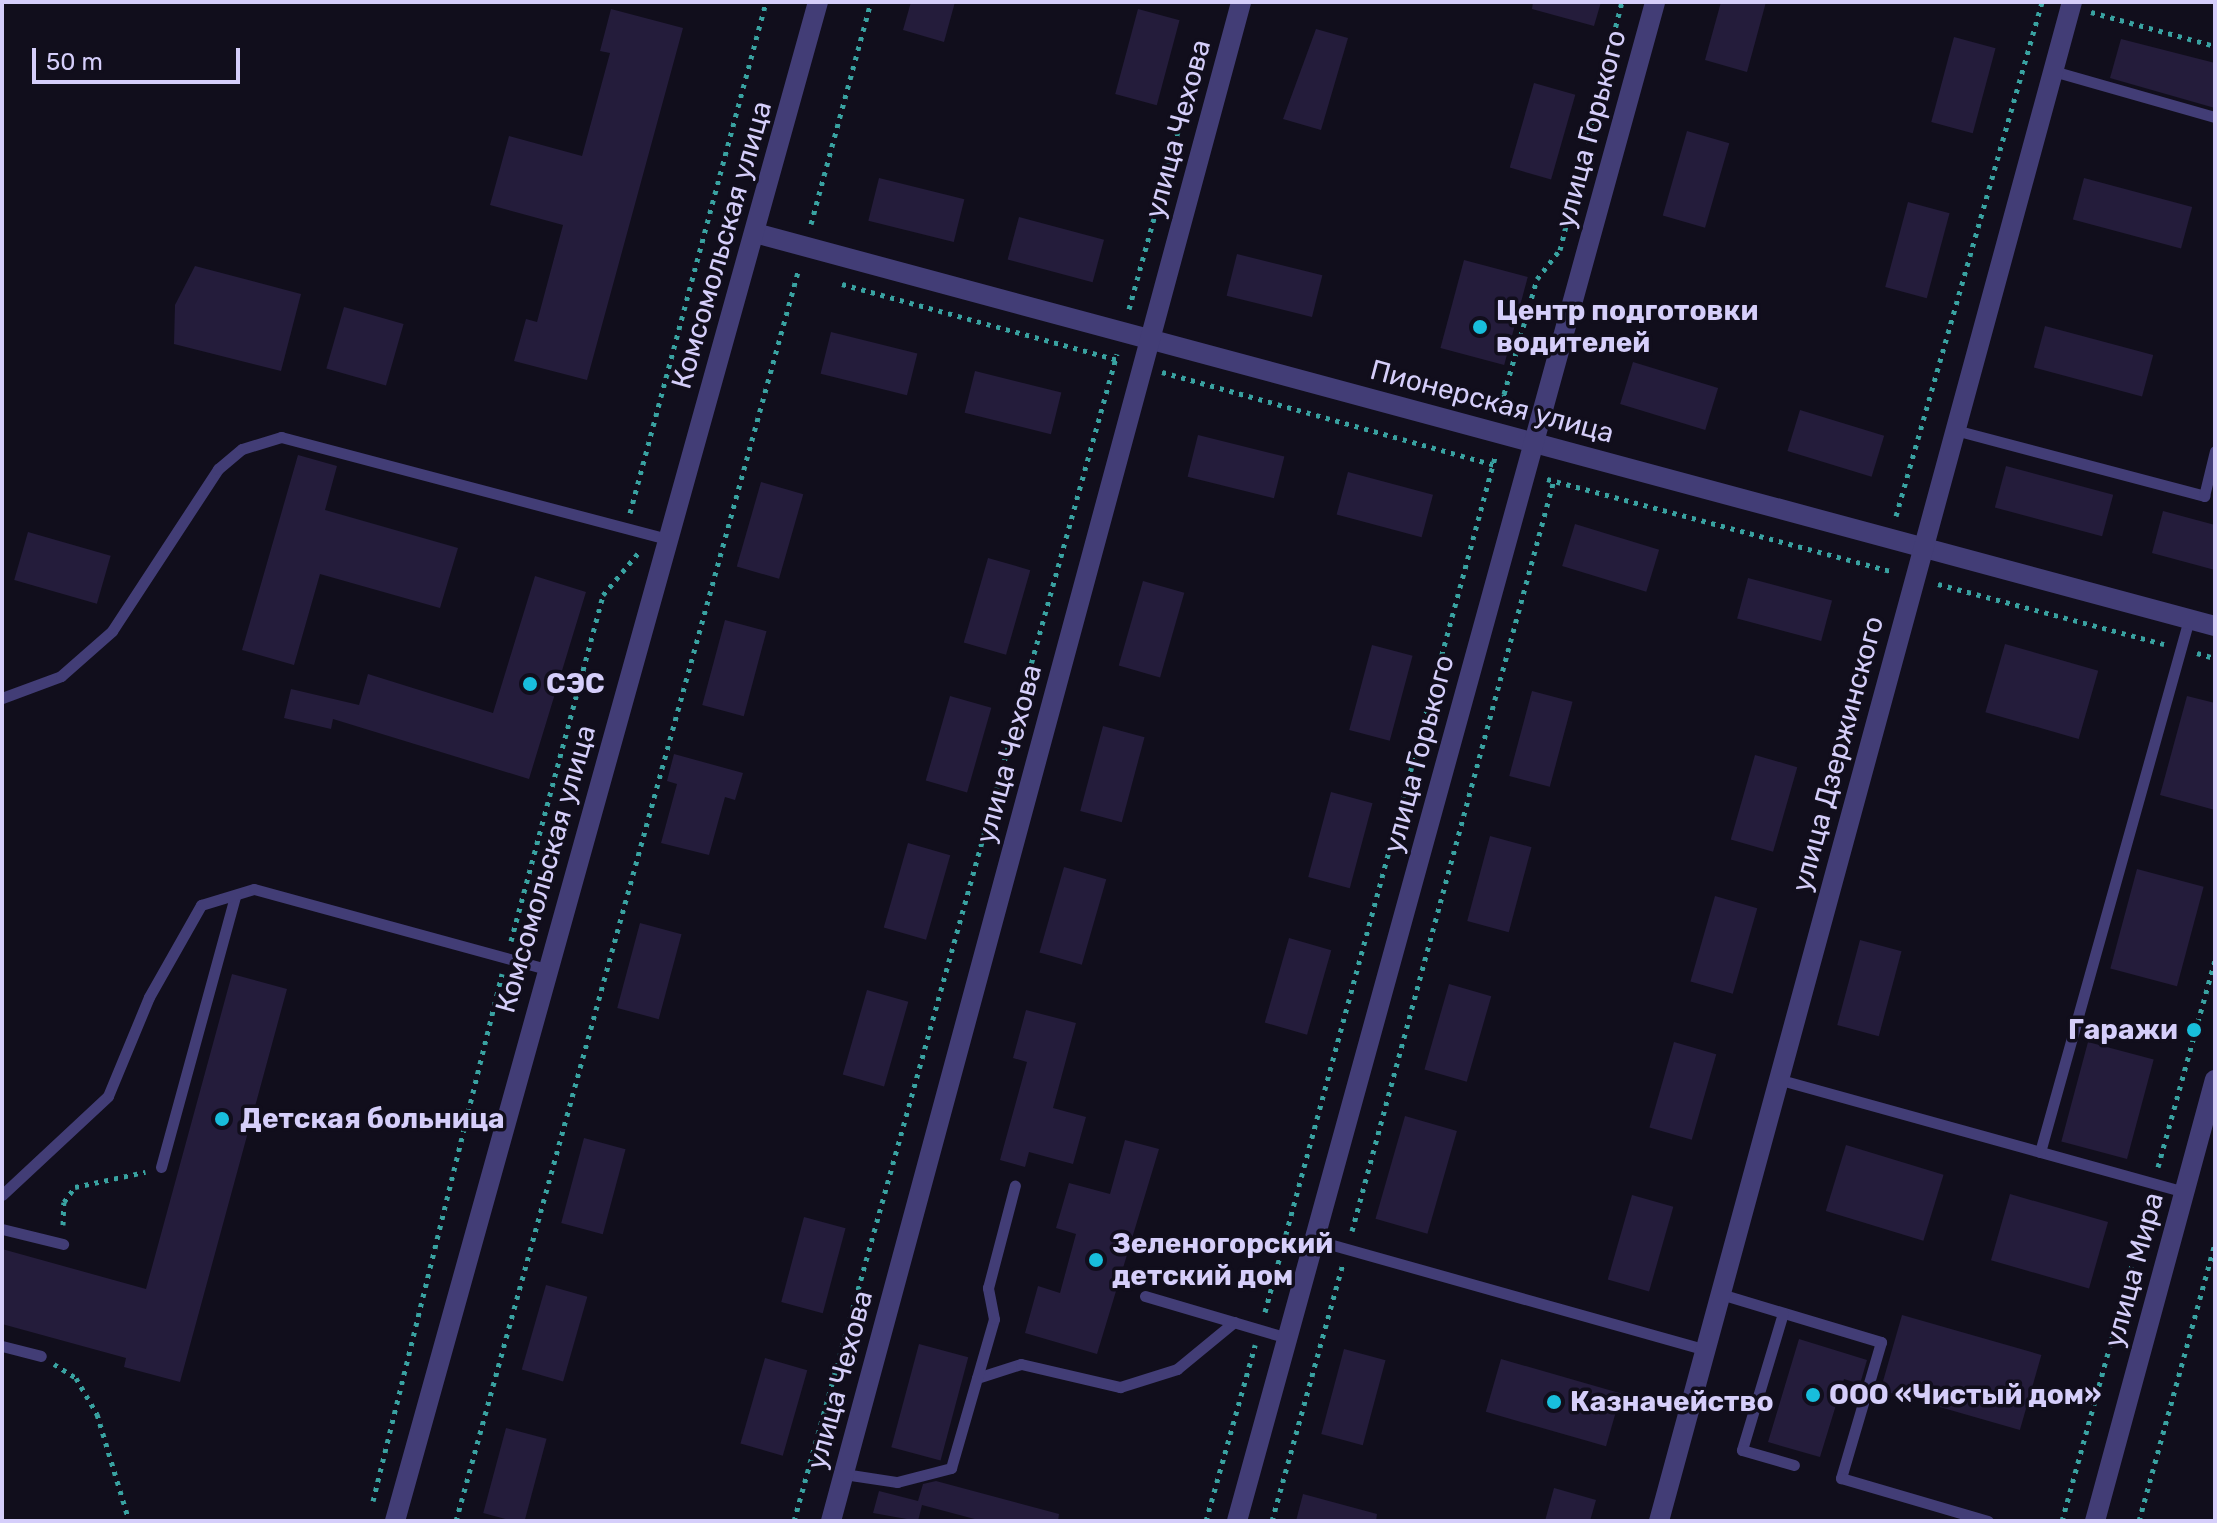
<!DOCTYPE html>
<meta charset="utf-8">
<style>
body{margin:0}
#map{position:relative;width:2217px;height:1523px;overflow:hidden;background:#110e1c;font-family:Rubik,sans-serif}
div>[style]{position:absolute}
.building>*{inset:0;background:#241c3b;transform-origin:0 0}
.path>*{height:5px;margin-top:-2.5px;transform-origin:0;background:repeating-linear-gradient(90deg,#39a2a1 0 4px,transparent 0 10px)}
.service>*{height:11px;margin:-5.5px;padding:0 5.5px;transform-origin:5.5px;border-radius:5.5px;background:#423d76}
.minor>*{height:20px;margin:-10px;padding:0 10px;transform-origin:10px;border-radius:10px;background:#423d76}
.tertiary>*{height:20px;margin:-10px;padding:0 10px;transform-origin:10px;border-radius:10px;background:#423d76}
.dots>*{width:22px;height:22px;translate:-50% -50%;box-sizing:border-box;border:4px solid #110e1c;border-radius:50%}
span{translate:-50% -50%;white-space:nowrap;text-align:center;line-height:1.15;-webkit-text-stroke:7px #110e1c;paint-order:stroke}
.street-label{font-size:28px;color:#d5cefa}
.poi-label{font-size:28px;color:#d5cefa;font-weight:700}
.left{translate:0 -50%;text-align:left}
.right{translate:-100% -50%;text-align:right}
.frame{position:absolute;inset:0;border:4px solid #d5cefa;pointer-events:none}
.scale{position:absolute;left:32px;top:48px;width:208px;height:36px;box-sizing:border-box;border:4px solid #d5cefa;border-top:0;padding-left:10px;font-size:24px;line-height:28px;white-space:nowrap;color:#d5cefa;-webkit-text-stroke:6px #110e1c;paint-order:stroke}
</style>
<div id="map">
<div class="building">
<i style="clip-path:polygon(911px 2px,955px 2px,944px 42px,903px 30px)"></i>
<i style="clip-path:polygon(1533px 2px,1601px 2px,1594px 26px,1532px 9px)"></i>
<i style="clip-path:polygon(1721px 2px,1766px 2px,1747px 72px,1705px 60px)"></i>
<i style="clip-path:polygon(611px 9px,683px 28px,587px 380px,514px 361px,526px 319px,537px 322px,563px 225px,490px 205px,509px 136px,582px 156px,610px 53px,600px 51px)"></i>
<i style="left:1138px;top:9px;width:43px;height:88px;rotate:15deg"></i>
<i style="clip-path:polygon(1316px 29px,1348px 38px,1321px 130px,1283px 119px)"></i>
<i style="left:1954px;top:37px;width:43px;height:88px;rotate:15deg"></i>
<i style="clip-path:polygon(2121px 39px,2215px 63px,2215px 108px,2110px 78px)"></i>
<i style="left:1534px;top:83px;width:43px;height:88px;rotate:16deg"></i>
<i style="left:1687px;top:131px;width:44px;height:88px;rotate:16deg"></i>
<i style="left:879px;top:178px;width:88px;height:44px;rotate:14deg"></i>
<i style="left:2084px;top:178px;width:112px;height:43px;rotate:15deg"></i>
<i style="left:1908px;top:202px;width:43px;height:88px;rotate:15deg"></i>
<i style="left:1019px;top:217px;width:88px;height:44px;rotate:15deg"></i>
<i style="left:1237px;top:254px;width:88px;height:43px;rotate:14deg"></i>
<i style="left:1464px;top:260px;width:66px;height:91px;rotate:15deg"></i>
<i style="clip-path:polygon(195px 266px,301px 294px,281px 371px,174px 344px,175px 305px)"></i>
<i style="left:344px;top:307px;width:62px;height:64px;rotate:16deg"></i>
<i style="left:2045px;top:326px;width:112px;height:43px;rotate:15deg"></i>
<i style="left:831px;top:332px;width:89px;height:43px;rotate:14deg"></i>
<i style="left:1633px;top:362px;width:89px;height:44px;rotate:17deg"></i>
<i style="left:975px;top:371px;width:89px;height:43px;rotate:14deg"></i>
<i style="left:1800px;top:410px;width:88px;height:43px;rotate:17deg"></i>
<i style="left:1198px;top:435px;width:89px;height:43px;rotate:14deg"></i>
<i style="clip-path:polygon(298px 455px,337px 466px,325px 510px,458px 548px,440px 608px,320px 574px,294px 665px,242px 650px)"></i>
<i style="left:2006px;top:466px;width:111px;height:43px;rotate:15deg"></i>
<i style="left:1348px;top:472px;width:88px;height:44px;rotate:15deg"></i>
<i style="left:761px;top:482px;width:44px;height:88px;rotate:16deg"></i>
<i style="clip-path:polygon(2163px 511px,2215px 525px,2215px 570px,2152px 553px)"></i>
<i style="left:1575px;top:524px;width:88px;height:44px;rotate:17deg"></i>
<i style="left:28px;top:532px;width:86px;height:50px;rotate:16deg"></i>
<i style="left:988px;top:558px;width:44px;height:88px;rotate:16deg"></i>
<i style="clip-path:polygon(535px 576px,586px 592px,529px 779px,333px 719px,331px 729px,284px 718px,291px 689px,359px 705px,368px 674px,493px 713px)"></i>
<i style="left:1748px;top:578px;width:87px;height:42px;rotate:15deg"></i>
<i style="left:1143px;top:581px;width:43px;height:88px;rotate:16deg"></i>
<i style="left:725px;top:620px;width:43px;height:88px;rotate:15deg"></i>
<i style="left:2005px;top:644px;width:97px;height:71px;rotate:16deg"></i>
<i style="left:1372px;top:645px;width:42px;height:88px;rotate:15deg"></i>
<i style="left:1532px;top:691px;width:42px;height:88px;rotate:15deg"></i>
<i style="left:950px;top:696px;width:43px;height:88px;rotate:16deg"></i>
<i style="clip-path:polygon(2187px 696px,2215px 703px,2215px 810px,2160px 795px)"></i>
<i style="left:1103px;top:726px;width:43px;height:88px;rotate:15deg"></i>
<i style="clip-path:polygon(674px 754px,743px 773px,735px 800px,725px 797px,709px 855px,661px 843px,677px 784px,667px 781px)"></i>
<i style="left:1755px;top:755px;width:44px;height:88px;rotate:16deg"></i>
<i style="left:1331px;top:792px;width:43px;height:88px;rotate:15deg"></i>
<i style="left:1490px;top:836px;width:43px;height:88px;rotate:15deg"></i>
<i style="left:908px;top:843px;width:44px;height:88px;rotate:16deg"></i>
<i style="left:1064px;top:867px;width:44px;height:89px;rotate:16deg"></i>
<i style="left:2137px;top:869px;width:69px;height:103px;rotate:15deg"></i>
<i style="left:1715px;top:896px;width:44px;height:89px;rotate:16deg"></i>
<i style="left:640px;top:923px;width:43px;height:88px;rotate:15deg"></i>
<i style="left:1289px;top:938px;width:44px;height:88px;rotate:16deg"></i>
<i style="left:1860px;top:940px;width:43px;height:88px;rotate:15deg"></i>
<i style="clip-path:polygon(232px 974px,287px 989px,180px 1382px,124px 1367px,126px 1358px,2px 1324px,2px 1249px,146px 1289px)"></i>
<i style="left:1449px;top:984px;width:44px;height:89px;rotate:16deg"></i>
<i style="left:867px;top:990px;width:43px;height:88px;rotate:16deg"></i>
<i style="clip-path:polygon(1026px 1010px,1076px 1023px,1053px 1108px,1086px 1117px,1073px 1164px,1029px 1152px,1025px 1167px,1000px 1160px,1027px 1062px,1013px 1058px)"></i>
<i style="left:1674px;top:1042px;width:44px;height:89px;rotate:16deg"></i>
<i style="left:2088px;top:1042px;width:68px;height:103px;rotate:15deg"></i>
<i style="left:1405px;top:1116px;width:54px;height:107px;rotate:16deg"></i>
<i style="left:584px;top:1138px;width:43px;height:88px;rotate:15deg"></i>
<i style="clip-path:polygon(1125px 1140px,1159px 1149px,1097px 1354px,1025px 1333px,1038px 1286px,1060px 1293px,1076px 1234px,1056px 1228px,1069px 1183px,1110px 1194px)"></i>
<i style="left:1846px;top:1145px;width:102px;height:69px;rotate:17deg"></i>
<i style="left:2010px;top:1194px;width:102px;height:69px;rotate:16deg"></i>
<i style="left:1632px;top:1195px;width:43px;height:88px;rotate:16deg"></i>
<i style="left:804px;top:1217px;width:43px;height:88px;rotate:15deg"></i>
<i style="left:546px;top:1285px;width:43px;height:88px;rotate:16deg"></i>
<i style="left:1902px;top:1315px;width:145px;height:78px;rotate:16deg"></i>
<i style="clip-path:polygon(1799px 1339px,1867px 1360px,1860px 1384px,1844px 1379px,1820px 1457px,1768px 1442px)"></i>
<i style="left:919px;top:1344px;width:51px;height:107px;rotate:15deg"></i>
<i style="left:1344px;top:1349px;width:43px;height:88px;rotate:15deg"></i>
<i style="left:765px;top:1358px;width:44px;height:89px;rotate:16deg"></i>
<i style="left:1501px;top:1359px;width:125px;height:55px;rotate:16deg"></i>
<i style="left:506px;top:1428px;width:42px;height:88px;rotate:15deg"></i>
<i style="clip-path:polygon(936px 1481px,1059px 1514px,1058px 1521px,982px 1521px,922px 1505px,918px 1521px,873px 1513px,879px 1491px,918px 1501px,923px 1484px)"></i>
<i style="clip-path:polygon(1554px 1488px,1596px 1500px,1590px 1521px,1545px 1521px)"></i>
<i style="clip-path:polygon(1303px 1494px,1377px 1514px,1376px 1521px,1296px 1521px)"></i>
</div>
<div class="path">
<i style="left:2091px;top:12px;width:129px;rotate:15.3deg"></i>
<i style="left:811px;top:224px;width:230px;rotate:-74.9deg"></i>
<i style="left:842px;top:284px;width:286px;rotate:15.4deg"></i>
<i style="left:1129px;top:309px;width:278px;rotate:-74.6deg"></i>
<i style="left:1162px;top:372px;width:346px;rotate:15.6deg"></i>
<i style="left:1512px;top:414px;width:22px;rotate:-112deg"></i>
<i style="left:1504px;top:394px;width:120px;rotate:-74deg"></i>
<i style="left:1537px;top:279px;width:37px;rotate:-52deg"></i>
<i style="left:1560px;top:250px;width:256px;rotate:-76deg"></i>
<i style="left:1547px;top:479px;width:358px;rotate:15deg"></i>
<i style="left:630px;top:513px;width:529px;rotate:-75.1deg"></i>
<i style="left:1896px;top:516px;width:534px;rotate:-74.14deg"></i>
<i style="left:1938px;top:584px;width:234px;rotate:14.9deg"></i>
<i style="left:2197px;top:653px;width:19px;rotate:16deg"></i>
<i style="left:511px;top:941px;width:358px;rotate:-75.1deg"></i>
<i style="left:603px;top:595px;width:56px;rotate:-50.1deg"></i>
<i style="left:2158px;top:1167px;width:215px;rotate:-74.6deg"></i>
<i style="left:63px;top:1225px;width:23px;rotate:-88deg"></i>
<i style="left:64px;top:1202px;width:19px;rotate:-54deg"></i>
<i style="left:75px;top:1187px;width:72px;rotate:-12.1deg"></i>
<i style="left:1352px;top:1231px;width:778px;rotate:-74.95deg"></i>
<i style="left:1265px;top:1312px;width:885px;rotate:-74.94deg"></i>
<i style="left:54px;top:1364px;width:26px;rotate:32deg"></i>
<i style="left:76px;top:1378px;width:42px;rotate:59.7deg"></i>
<i style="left:97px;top:1414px;width:112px;rotate:73.3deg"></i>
<i style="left:373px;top:1501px;width:543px;rotate:-76.25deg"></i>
<i style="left:456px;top:1521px;width:1299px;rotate:-74.69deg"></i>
<i style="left:794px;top:1521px;width:1211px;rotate:-74.53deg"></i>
<i style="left:1206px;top:1521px;width:183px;rotate:-74.4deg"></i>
<i style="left:1272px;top:1521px;width:267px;rotate:-74.6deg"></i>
<i style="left:2062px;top:1521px;width:333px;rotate:-74.7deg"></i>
<i style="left:2139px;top:1521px;width:288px;rotate:-74.7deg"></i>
</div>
<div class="service">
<i style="left:2053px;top:71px;width:168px;rotate:15.9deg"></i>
<i style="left:1955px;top:430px;width:258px;rotate:14.8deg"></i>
<i style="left:2204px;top:496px;width:46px;rotate:-76.3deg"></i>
<i style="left:2px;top:698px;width:63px;rotate:-20.4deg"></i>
<i style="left:61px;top:676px;width:68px;rotate:-41.4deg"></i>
<i style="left:112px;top:631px;width:194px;rotate:-56.8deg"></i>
<i style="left:218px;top:469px;width:31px;rotate:-40deg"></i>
<i style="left:242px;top:449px;width:41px;rotate:-17.1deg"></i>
<i style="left:281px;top:437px;width:400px;rotate:14.8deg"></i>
<i style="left:1781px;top:1080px;width:418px;rotate:15.5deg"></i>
<i style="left:2040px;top:1152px;width:553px;rotate:-74.38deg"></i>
<i style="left:161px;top:1167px;width:281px;rotate:-74.7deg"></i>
<i style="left:2px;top:1195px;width:145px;rotate:-43deg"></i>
<i style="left:108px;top:1096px;width:107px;rotate:-67.5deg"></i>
<i style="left:149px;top:997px;width:106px;rotate:-60.5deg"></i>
<i style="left:201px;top:905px;width:55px;rotate:-16.8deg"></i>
<i style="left:254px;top:889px;width:303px;rotate:15.3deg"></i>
<i style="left:2px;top:1229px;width:63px;rotate:13.8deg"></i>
<i style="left:1315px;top:1240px;width:407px;rotate:15.7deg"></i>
<i style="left:1724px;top:1295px;width:164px;rotate:16.7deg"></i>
<i style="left:1881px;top:1342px;width:142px;rotate:106.4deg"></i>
<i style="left:1841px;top:1478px;width:153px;rotate:16.3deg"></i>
<i style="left:1145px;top:1296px;width:149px;rotate:16.4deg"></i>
<i style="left:1783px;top:1313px;width:143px;rotate:106.7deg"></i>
<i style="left:1742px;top:1450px;width:54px;rotate:16.1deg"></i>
<i style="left:2px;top:1346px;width:40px;rotate:14.4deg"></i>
<i style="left:977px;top:1378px;width:46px;rotate:-17.7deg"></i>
<i style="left:1021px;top:1364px;width:102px;rotate:13.1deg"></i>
<i style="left:1120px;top:1387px;width:60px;rotate:-17.5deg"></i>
<i style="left:1177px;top:1369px;width:74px;rotate:-39.5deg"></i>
<i style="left:844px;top:1474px;width:54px;rotate:8.6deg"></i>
<i style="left:897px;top:1482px;width:56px;rotate:-14.5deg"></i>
<i style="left:951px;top:1468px;width:155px;rotate:-73.9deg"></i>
<i style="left:994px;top:1319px;width:32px;rotate:-101deg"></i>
<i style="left:988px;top:1288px;width:106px;rotate:-75.3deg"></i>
</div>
<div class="minor">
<i style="left:755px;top:233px;width:1512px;rotate:15.07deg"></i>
<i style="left:831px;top:1521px;width:1573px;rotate:-74.89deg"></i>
<i style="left:1237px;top:1521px;width:1575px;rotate:-74.61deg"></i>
<i style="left:1659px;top:1521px;width:1574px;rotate:-74.79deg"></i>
</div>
<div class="tertiary">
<i style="left:395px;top:1521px;width:1577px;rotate:-74.44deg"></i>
<i style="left:2095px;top:1521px;width:457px;rotate:-74.8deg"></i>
</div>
<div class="dots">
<i style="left:1480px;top:327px;background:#18bedc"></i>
<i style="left:530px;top:684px;background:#18bedc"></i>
<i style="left:2194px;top:1030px;background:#18bedc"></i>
<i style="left:222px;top:1119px;background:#18bedc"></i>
<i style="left:1096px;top:1260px;background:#18bedc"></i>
<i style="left:1813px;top:1395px;background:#18bedc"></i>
<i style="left:1554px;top:1402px;background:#18bedc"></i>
</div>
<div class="street-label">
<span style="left:1178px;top:129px;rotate:-75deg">улица Чехова</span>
<span style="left:1591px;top:129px;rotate:-75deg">улица Горького</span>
<span style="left:722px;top:245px;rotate:-74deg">Комсомольская улица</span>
<span style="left:1492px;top:402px;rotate:15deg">Пионерская улица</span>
<span style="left:1009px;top:754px;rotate:-75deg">улица Чехова</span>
<span style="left:1419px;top:754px;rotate:-75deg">улица Горького</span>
<span style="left:1838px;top:754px;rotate:-75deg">улица Дзержинского</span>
<span style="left:546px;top:869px;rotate:-74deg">Комсомольская улица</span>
<span style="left:2134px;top:1270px;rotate:-75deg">улица Мира</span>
<span style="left:840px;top:1380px;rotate:-75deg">улица Чехова</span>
</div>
<div class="poi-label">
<span class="left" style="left:1496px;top:327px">Центр подготовки<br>водителей</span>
<span class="left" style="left:546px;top:684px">СЭС</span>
<span class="right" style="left:2178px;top:1030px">Гаражи</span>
<span class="left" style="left:240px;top:1119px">Детская больница</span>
<span class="left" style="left:1112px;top:1260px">Зеленогорский<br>детский дом</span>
<span class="left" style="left:1829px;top:1395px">ООО «Чистый дом»</span>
<span class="left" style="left:1570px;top:1402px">Казначейство</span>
</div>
<div class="frame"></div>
<div class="scale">50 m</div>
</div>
